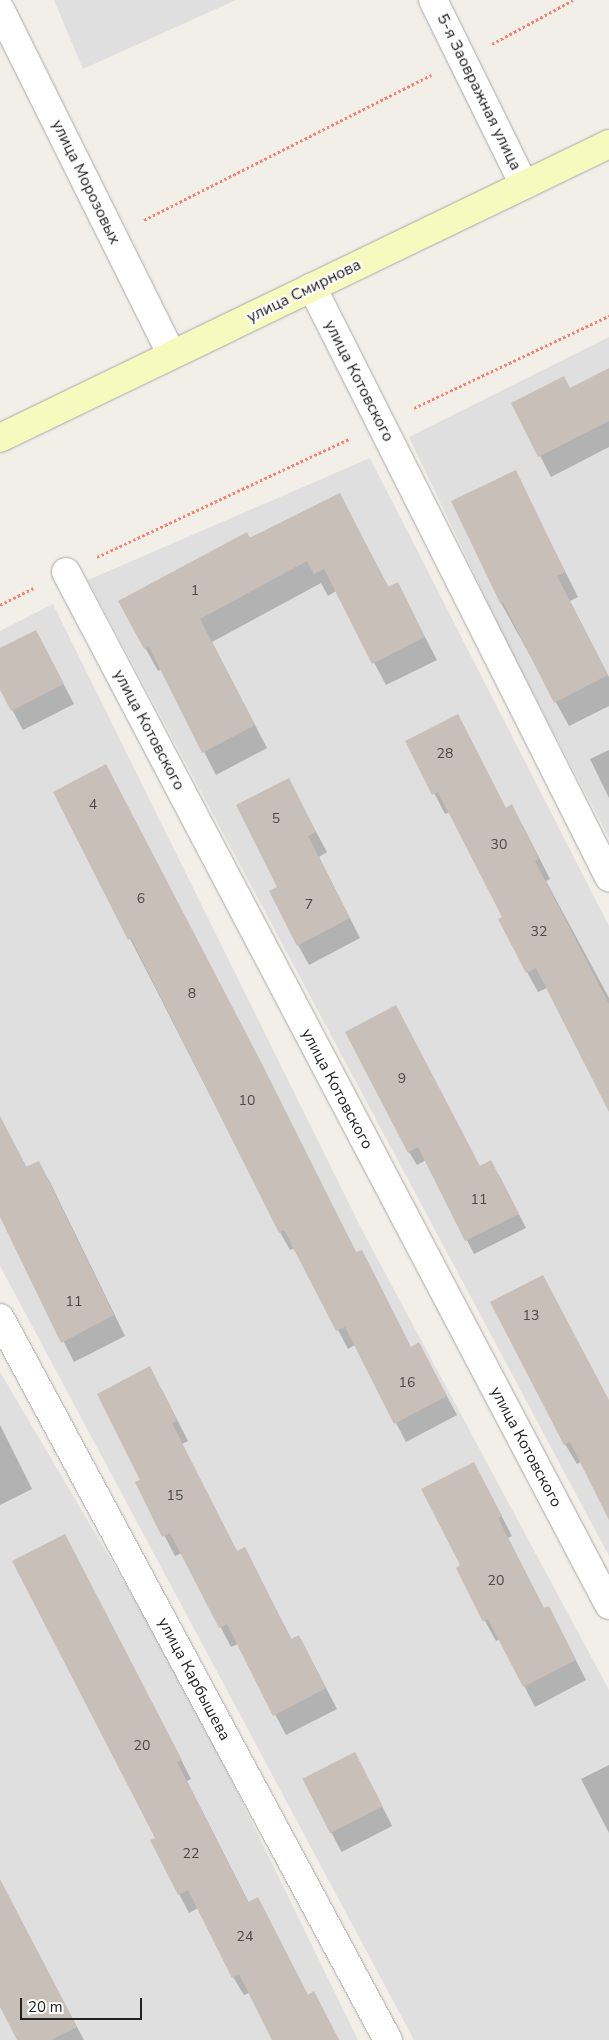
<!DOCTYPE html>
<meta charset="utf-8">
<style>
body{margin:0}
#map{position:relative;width:609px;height:2040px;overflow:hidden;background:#f2efe9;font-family:"Nunito Sans",sans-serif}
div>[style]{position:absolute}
.residential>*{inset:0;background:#e0dfdf}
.shadow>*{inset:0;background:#0003;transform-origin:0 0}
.building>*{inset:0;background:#c7bfb8;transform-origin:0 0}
.path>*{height:3px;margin-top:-1.5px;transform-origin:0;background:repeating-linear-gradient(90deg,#fa8072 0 2.5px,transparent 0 5px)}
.roads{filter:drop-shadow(0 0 1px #a9a9a9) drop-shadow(0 0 1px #a9a9a9)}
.minor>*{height:28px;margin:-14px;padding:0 14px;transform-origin:14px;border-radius:14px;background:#fff}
.secondary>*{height:28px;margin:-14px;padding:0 14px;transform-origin:14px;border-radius:14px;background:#f7fabf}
span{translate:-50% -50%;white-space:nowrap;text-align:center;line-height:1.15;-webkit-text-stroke:4px #fff;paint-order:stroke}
.number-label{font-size:14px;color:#4b4948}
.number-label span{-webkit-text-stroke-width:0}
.street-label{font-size:16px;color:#222}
.scale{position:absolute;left:20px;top:1998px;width:122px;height:22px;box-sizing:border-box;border:2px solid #222;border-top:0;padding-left:6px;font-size:15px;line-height:18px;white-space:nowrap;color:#222;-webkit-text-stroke:4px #fff;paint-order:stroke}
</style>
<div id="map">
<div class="residential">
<i style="clip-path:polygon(54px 0,236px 0,83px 69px)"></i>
<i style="clip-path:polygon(609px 337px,609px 838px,509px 647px,409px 437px)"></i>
<i style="clip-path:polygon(370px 458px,609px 926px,609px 1556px,88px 580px)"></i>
<i style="clip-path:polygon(53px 604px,362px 1230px,609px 1690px,609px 2040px,414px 2040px,0 1266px,0 631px)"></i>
<i style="clip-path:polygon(0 1372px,185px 1685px,358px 2040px,0 2040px)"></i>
</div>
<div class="shadow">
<i style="clip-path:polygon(609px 369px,609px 447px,551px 477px,513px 404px,570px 389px)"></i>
<i style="clip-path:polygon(515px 472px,578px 597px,570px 601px,609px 677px,609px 706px,569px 726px,501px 603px,452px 502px)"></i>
<i style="clip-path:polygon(339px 494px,389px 588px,397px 584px,437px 660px,386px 685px,336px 591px,328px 596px,321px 583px,212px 642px,267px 748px,216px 775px,161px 669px,158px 671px,120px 602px)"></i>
<i style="clip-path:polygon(36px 631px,74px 704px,23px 730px,0 687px,0 649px)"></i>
<i style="clip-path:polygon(458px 715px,506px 809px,523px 826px,550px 879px,546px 881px,609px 998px,609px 1111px,547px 988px,538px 992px,527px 972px,503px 917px,450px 812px,445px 814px,407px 741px)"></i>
<i style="clip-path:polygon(609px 750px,609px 798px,590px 759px)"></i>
<i style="clip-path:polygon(288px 780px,327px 852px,319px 857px,360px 938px,309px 965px,298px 945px,279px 888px)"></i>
<i style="clip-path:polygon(116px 784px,357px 1254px,372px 1270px,411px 1348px,419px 1344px,457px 1415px,406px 1442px,355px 1345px,348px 1349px,295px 1248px,290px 1250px,280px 1232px,55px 792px)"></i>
<i style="clip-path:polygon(347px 1032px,480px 1167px,499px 1175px,526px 1228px,474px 1254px,426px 1160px,417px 1165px,409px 1152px)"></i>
<i style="clip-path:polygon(0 1117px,27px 1168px,38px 1162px,50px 1182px,125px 1336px,74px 1362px,0 1216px)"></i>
<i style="clip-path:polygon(161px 1388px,188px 1441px,182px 1444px,237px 1552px,244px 1549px,292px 1640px,299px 1636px,337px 1709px,286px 1735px,238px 1644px,231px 1647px,182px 1553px,175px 1556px,137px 1483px,142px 1480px)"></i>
<i style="clip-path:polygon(609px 1402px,609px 1517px,581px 1462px,577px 1464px,565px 1444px)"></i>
<i style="clip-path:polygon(0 1425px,32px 1489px,0 1505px)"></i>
<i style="clip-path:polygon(474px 1463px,512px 1536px,508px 1538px,544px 1609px,559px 1627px,586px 1680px,535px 1707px,500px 1639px,496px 1641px,485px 1621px,458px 1568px,462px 1566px)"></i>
<i style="clip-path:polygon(65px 1536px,191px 1779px,187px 1781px,249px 1903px,258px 1898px,308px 1996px,314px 1993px,339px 2040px,274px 2040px,249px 1993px,244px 1995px,233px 1977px,198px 1908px,189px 1913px,179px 1894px,156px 1839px)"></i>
<i style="left:355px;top:1753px;width:82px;height:57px;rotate:63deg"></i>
<i style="clip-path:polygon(609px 1765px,609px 1833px,581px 1779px)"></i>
<i style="clip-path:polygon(0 1890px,21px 1921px,84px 2040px,18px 2040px,0 2005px)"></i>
</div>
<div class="building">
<i style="clip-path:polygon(609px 368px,609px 421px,538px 457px,511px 403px,564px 376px,570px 388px)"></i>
<i style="clip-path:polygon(516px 470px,565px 572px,557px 576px,608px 675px,554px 703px,503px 602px,500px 603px,451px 501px)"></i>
<i style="clip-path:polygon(340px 493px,388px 587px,398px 582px,425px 637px,372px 664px,324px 569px,314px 574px,307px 561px,200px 619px,255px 725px,202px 753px,149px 647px,144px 649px,118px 601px,247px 532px,250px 538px)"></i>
<i style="clip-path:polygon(36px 630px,64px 684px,11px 711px,0 690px,0 648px)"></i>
<i style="clip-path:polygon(458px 714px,506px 808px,512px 804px,539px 859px,535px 861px,609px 1004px,609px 1112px,536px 968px,526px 973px,498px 919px,502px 917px,438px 792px,432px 795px,405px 741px)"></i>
<i style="clip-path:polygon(106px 764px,260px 1060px,356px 1252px,362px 1250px,411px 1347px,419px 1342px,447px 1396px,394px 1424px,345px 1327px,336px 1331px,284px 1230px,279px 1233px,131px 938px,128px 940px,53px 792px)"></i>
<i style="clip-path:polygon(289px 778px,316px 832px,308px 836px,350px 918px,297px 946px,269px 891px,277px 887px,236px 805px)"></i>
<i style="clip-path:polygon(396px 1005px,480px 1166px,491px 1160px,519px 1214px,465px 1241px,418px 1147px,408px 1153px,345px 1032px)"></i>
<i style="clip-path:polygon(0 1116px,26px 1167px,39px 1161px,114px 1315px,61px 1343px,0 1217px)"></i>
<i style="clip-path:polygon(543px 1275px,609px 1400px,609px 1520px,570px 1442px,564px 1445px,490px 1302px)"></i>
<i style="clip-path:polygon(150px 1366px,177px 1421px,172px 1423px,237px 1551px,245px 1547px,291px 1639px,299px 1635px,326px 1688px,273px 1716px,227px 1624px,219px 1628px,170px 1533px,162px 1537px,135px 1482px,140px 1480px,97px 1394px)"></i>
<i style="clip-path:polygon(474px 1462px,502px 1516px,498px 1518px,544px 1608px,549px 1606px,576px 1660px,523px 1687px,488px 1619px,483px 1622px,456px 1568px,460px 1565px,421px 1489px)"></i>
<i style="clip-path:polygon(65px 1534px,182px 1760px,177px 1762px,248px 1902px,258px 1897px,308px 1995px,314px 1991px,339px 2040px,272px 2040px,239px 1974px,232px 1978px,188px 1890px,178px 1895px,150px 1840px,155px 1838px,12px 1561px)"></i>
<i style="left:355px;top:1752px;width:61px;height:59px;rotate:63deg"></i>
<i style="clip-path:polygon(0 1879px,77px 2027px,51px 2040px,17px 2040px,0 2007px)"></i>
</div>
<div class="path">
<i style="left:492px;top:44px;width:92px;rotate:-28.5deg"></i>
<i style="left:144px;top:220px;width:322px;rotate:-26.8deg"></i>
<i style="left:414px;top:408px;width:216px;rotate:-25.3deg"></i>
<i style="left:97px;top:557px;width:278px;rotate:-25.1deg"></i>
<i style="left:0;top:605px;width:39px;rotate:-27deg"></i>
</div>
<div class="roads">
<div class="minor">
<i style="left:433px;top:0;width:206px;rotate:63.8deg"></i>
<i style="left:0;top:9px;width:386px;rotate:63.6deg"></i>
<i style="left:312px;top:287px;width:661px;rotate:63.28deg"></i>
<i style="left:66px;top:572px;width:1167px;rotate:62.27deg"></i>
<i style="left:0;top:1318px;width:820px;rotate:61.75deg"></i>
</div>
<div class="secondary">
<i style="left:0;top:438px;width:676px;rotate:-25.77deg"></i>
</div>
</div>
<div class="number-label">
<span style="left:195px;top:591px">1</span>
<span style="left:445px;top:754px">28</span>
<span style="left:93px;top:805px">4</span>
<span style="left:276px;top:819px">5</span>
<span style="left:499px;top:845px">30</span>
<span style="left:141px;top:899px">6</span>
<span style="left:309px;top:905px">7</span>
<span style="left:539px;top:932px">32</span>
<span style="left:192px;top:994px">8</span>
<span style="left:402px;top:1079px">9</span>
<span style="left:247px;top:1101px">10</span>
<span style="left:479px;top:1200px">11</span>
<span style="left:74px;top:1302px">11</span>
<span style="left:531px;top:1316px">13</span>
<span style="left:407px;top:1383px">16</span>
<span style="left:175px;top:1496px">15</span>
<span style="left:496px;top:1581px">20</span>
<span style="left:142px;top:1746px">20</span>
<span style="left:191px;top:1854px">22</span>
<span style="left:245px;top:1937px">24</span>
</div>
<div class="street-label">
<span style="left:479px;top:92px;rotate:64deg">5-я Заовражная улица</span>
<span style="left:86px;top:182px;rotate:64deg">улица Морозовых</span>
<span style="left:304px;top:291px;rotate:-26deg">улица Смирнова</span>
<span style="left:359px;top:381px;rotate:63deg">улица Котовского</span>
<span style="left:149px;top:730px;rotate:62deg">улица Котовского</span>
<span style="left:337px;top:1089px;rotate:62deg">улица Котовского</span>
<span style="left:526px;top:1447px;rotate:62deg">улица Котовского</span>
<span style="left:194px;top:1679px;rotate:62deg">улица Карбышева</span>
</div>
<div class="scale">20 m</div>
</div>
